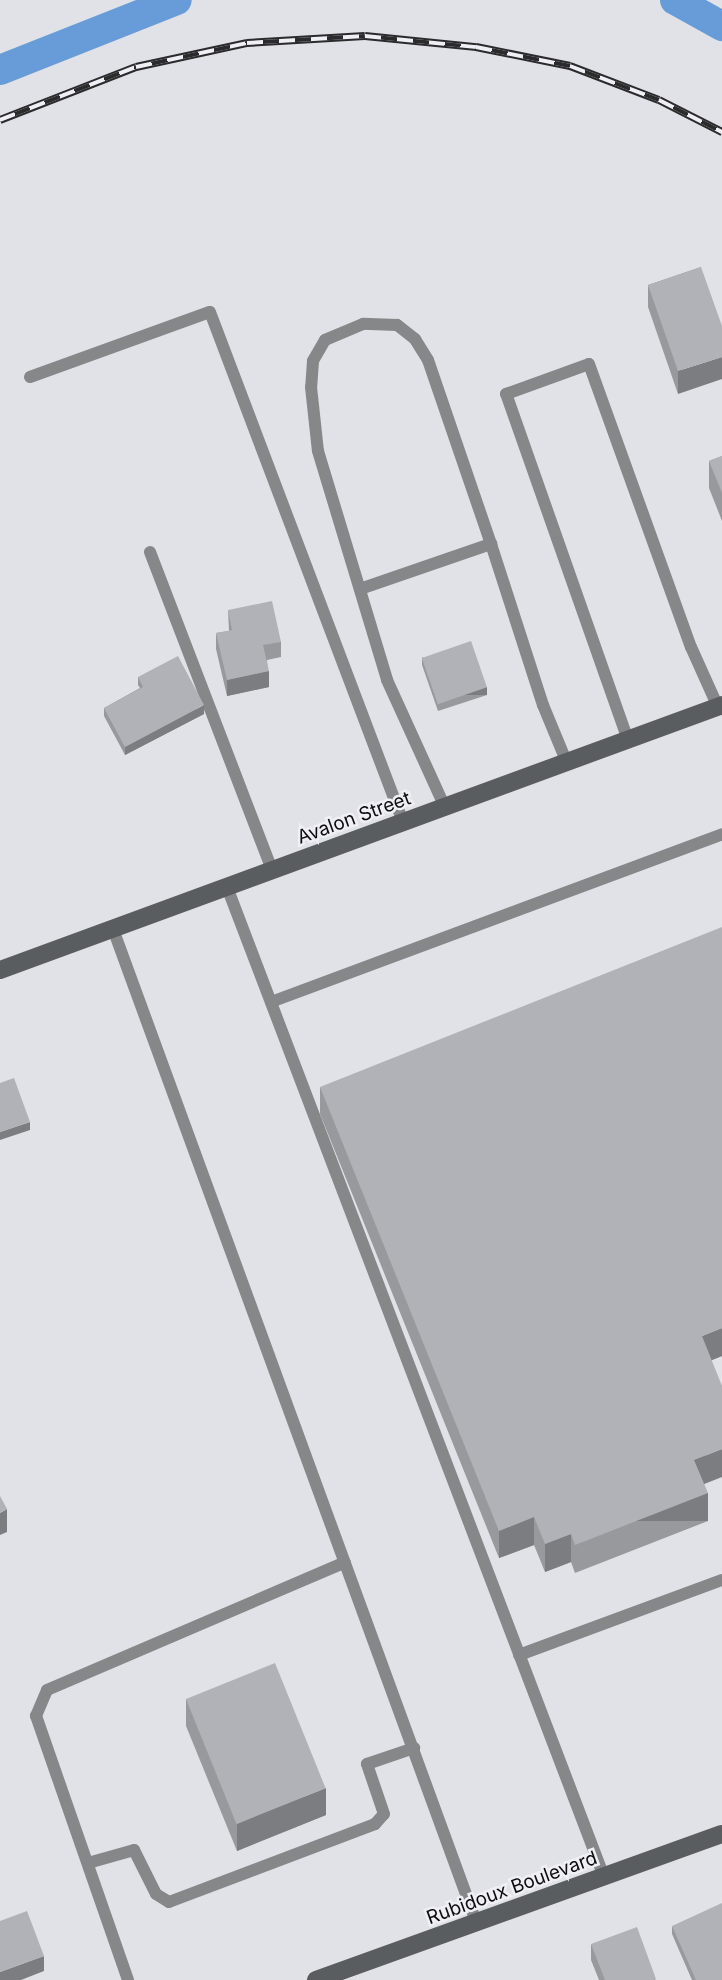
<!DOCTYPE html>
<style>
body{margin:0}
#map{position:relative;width:722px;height:1980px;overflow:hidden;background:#e1e2e7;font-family:Inter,sans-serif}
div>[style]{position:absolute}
.canal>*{height:30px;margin:-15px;padding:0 15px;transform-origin:15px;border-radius:15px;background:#689cd8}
.lane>*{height:12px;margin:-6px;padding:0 6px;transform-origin:6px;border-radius:6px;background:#868789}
.secondary>*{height:18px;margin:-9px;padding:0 9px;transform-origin:9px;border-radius:9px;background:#5a5d5f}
.rail>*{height:8px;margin-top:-4px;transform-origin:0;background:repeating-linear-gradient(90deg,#efeff5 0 16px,#2b2b2d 0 32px);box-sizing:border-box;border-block:2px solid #2b2b2d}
.wall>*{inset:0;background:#98999d}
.shaded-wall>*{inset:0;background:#7c7d80;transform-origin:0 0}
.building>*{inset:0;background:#b1b2b7;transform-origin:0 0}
span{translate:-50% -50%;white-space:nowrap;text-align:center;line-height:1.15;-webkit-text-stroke:5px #efeff5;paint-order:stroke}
.street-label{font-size:19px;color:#0d0d0f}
</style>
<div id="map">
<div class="canal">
<i style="left:675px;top:0;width:54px;rotate:29deg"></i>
<i style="left:0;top:70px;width:190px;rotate:-21.6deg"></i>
</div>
<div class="lane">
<i style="left:30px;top:377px;width:191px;rotate:-19.9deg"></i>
<i style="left:210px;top:312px;width:545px;rotate:69.27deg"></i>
<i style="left:491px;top:544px;width:169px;rotate:72.1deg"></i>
<i style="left:543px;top:705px;width:63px;rotate:67.5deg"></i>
<i style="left:150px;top:552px;width:341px;rotate:69deg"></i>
<i style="left:360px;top:589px;width:139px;rotate:-19deg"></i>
<i style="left:491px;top:544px;width:194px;rotate:-108.9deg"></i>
<i style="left:428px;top:360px;width:25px;rotate:-122deg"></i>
<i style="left:415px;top:339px;width:23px;rotate:-142deg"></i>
<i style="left:397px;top:325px;width:34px;rotate:-178deg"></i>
<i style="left:363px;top:324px;width:41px;rotate:157.2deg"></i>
<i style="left:325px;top:340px;width:24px;rotate:120deg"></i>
<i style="left:313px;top:361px;width:26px;rotate:94deg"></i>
<i style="left:311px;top:387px;width:64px;rotate:83.8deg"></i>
<i style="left:318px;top:451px;width:239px;rotate:73.2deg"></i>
<i style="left:387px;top:680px;width:140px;rotate:65.5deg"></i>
<i style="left:628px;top:740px;width:367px;rotate:-109.4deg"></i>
<i style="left:506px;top:394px;width:88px;rotate:-19.9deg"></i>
<i style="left:589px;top:364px;width:301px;rotate:70.2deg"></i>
<i style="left:691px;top:647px;width:66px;rotate:65.8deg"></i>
<i style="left:227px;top:887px;width:1059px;rotate:69.15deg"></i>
<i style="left:113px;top:929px;width:1059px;rotate:69.91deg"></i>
<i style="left:271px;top:1002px;width:481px;rotate:-20.4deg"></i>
<i style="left:519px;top:1655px;width:216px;rotate:-20.3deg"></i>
<i style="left:88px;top:1863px;width:48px;rotate:-15.8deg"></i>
<i style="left:134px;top:1850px;width:49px;rotate:63.4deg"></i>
<i style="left:156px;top:1894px;width:15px;rotate:32deg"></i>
<i style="left:169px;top:1902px;width:220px;rotate:-20.7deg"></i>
<i style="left:375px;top:1824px;width:13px;rotate:-48deg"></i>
<i style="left:384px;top:1814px;width:53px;rotate:-108.8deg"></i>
<i style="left:367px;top:1764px;width:50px;rotate:-18.8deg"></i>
<i style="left:128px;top:1980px;width:280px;rotate:-109.2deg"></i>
<i style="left:36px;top:1716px;width:28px;rotate:-67deg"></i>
<i style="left:47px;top:1690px;width:324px;rotate:-23.2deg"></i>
</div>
<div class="secondary">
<i style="left:0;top:970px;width:769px;rotate:-20.15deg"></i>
<i style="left:316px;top:1980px;width:431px;rotate:-19.8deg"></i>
</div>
<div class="rail">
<i style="left:0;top:120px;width:146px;rotate:-21.3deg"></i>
<i style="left:136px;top:67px;width:114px;rotate:-12.2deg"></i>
<i style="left:247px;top:43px;width:118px;rotate:-3.4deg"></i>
<i style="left:365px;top:36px;width:112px;rotate:5.7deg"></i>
<i style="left:476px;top:47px;width:96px;rotate:11.4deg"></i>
<i style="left:570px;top:66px;width:95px;rotate:20.9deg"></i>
<i style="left:659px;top:100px;width:71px;rotate:26.9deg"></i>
</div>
<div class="wall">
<i style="clip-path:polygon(701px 267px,678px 394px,648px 307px,648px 285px)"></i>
<i style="clip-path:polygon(722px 456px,722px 521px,709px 488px,709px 461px)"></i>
<i style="clip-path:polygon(228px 610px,281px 642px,281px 657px,267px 660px,269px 687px,227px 696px,216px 649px,216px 633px,229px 631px)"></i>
<i style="clip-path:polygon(422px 657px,487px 695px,438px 711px,422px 665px)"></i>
<i style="clip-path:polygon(138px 677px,204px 714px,125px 755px,104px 716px,104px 708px,140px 688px,138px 685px)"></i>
<i style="clip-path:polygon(320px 1087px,722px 1356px,712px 1360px,704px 1484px,708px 1521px,575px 1573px,571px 1562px,545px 1572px,534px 1545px,499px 1558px,320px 1114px)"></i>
<i style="clip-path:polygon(186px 1699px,326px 1815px,237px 1851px,186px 1726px)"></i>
<i style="clip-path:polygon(672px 1926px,722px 1980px,692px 1980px,672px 1934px)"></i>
<i style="clip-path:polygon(591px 1944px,656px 1980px,599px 1980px,591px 1960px)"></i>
</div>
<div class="shaded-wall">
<i style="clip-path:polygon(722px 357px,722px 379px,678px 394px,678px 371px)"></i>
<i style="clip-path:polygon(269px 671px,269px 687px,227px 696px,227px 680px)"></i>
<i style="left:487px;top:687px;width:8px;height:52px;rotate:90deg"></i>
<i style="clip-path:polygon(204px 705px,204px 714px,125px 755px,125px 747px)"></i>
<i style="clip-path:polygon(30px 1122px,30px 1130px,0 1140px,0 1132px)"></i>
<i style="clip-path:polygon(722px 1328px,722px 1356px,702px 1364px,702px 1336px)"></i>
<i style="clip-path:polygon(722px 1449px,722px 1477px,694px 1488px,694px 1460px)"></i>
<i style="left:708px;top:1493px;width:28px;height:143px;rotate:90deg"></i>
<i style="clip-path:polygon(7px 1509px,7px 1532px,0 1535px,0 1513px)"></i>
<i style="clip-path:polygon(534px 1517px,534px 1545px,499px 1558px,499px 1531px)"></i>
<i style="clip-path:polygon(571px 1534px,571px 1562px,545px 1572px,545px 1544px)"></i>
<i style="clip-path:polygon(326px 1788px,326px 1815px,237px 1851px,237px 1823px)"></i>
<i style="clip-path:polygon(44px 1956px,44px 1971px,21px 1980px,0 1980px,0 1972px)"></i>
</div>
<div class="building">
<i style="clip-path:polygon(701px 267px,722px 326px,722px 357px,678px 371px,648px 285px)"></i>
<i style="clip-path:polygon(722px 456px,722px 493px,709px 461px)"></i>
<i style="clip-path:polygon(272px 601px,281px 642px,263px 645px,269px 671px,227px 680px,216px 633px,232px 630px,228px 610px)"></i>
<i style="left:471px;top:641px;width:49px;height:52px;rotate:71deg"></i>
<i style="clip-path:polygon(178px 656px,204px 705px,125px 747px,104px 708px,143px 687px,138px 677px)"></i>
<i style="clip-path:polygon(722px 927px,722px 1328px,702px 1336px,722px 1386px,722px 1449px,694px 1460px,708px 1493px,575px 1545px,571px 1534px,545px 1544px,534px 1517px,499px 1531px,320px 1087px)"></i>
<i style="clip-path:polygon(14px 1078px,30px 1122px,0 1132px,0 1083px)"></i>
<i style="clip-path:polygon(0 1496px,7px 1509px,0 1513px)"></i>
<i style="left:275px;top:1663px;width:135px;height:96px;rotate:68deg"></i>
<i style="clip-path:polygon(722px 1903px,722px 1980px,696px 1980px,672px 1926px)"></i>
<i style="clip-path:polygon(27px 1911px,44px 1956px,0 1972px,0 1921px)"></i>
<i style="clip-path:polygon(637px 1927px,656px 1979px,653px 1980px,605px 1980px,591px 1944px)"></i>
</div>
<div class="street-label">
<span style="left:354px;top:818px;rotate:-20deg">Avalon Street</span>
<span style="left:512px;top:1888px;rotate:-20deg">Rubidoux Boulevard</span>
</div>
</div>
